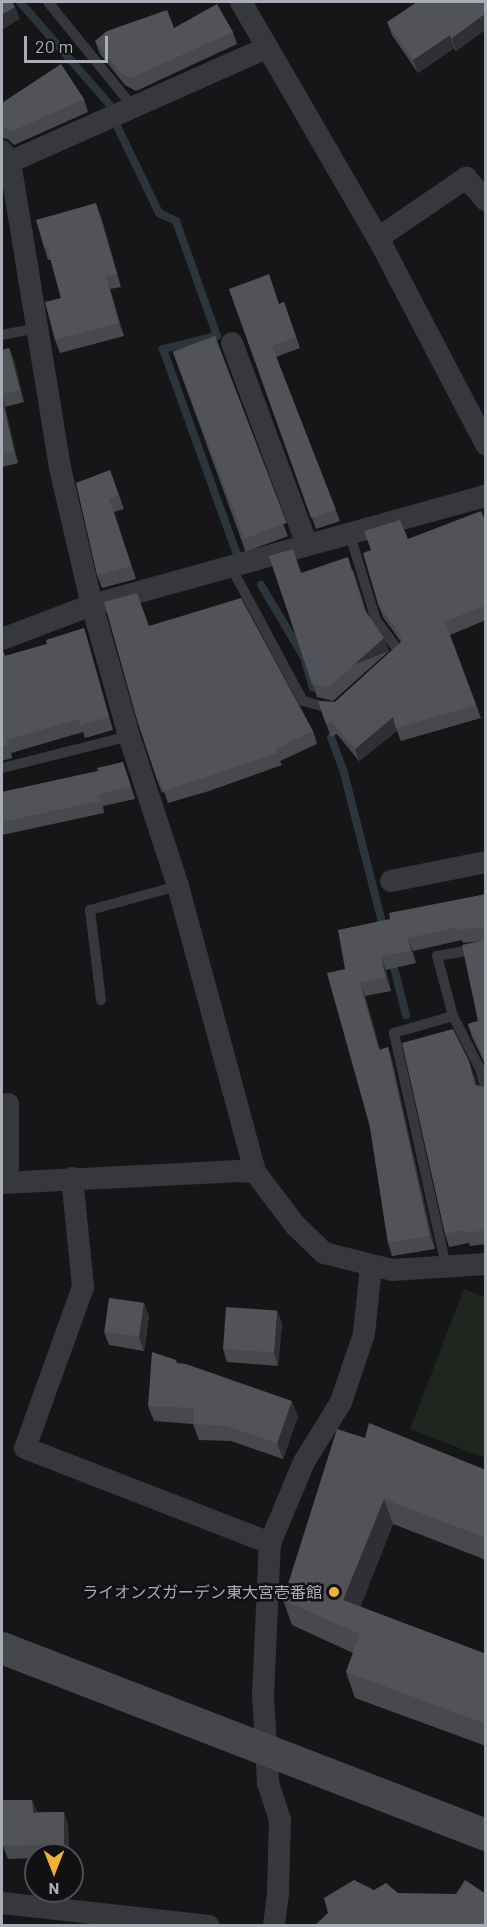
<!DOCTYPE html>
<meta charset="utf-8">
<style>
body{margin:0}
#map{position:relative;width:487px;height:1927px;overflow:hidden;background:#161618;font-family:Barlow,"Noto Sans JP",sans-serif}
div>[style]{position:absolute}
.green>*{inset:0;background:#1e261f}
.stream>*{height:8px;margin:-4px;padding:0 4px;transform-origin:4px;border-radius:4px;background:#2c353c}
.lane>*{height:10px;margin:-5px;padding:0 5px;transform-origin:5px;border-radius:5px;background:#37383d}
.street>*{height:22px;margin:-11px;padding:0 11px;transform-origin:11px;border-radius:11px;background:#37383d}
.secondary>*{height:32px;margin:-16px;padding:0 16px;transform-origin:16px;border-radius:16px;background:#45474d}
.wall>*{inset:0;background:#47494d;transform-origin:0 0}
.shaded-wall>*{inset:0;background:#2f3033;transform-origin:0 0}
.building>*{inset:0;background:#525359;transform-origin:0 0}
.dots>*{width:16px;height:16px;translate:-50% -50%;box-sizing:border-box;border:3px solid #111113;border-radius:50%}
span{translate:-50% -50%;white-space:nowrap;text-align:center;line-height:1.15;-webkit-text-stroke:5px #111113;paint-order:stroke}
.poi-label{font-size:16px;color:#a8adb8}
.right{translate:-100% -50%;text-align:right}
.frame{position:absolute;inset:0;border:3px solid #a8adb8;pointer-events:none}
.north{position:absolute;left:24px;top:1843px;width:60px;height:60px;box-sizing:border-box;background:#111113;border:2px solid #4d4f55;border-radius:50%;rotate:180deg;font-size:16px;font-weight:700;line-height:24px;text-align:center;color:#a8adb8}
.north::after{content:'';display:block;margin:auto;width:21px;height:27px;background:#f2b134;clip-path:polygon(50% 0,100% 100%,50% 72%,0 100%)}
.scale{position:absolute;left:24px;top:36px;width:84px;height:27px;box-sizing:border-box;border:3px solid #a8adb8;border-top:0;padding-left:8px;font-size:18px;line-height:21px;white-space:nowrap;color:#a8adb8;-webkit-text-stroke:4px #111113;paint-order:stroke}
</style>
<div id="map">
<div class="green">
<i style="clip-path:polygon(464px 1289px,485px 1297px,485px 1458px,410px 1429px)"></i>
</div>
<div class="stream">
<i style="left:20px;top:2px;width:135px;rotate:48.9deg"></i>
<i style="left:117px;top:126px;width:97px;rotate:64.2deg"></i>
<i style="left:159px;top:213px;width:19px;rotate:25deg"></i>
<i style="left:176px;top:221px;width:122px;rotate:70.4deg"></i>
<i style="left:217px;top:336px;width:56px;rotate:166.5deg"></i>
<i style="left:163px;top:349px;width:218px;rotate:70.2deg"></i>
<i style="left:261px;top:585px;width:84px;rotate:59.2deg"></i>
<i style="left:304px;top:657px;width:32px;rotate:74deg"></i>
<i style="left:331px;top:737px;width:38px;rotate:70deg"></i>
<i style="left:344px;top:773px;width:162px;rotate:75.7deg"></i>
<i style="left:392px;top:960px;width:57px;rotate:75.7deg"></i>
</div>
<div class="lane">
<i style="left:48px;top:2px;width:135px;rotate:51deg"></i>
<i style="left:2px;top:335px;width:36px;rotate:-11deg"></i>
<i style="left:350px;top:535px;width:89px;rotate:73deg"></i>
<i style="left:376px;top:620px;width:39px;rotate:54deg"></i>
<i style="left:399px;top:652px;width:6px;rotate:141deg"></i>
<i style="left:231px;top:567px;width:152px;rotate:61.8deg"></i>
<i style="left:303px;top:701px;width:31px;rotate:15deg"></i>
<i style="left:2px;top:768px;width:131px;rotate:-14.1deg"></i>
<i style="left:101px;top:1000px;width:91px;rotate:-97deg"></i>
<i style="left:90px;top:910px;width:91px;rotate:-15.3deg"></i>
<i style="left:453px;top:1016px;width:62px;rotate:-104.9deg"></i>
<i style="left:437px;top:956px;width:39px;rotate:-10deg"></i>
<i style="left:446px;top:1266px;width:239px;rotate:-102.6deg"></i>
<i style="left:394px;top:1033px;width:61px;rotate:-16.1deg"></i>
<i style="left:453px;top:1016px;width:62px;rotate:63deg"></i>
<i style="left:481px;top:1071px;width:23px;rotate:77deg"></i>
</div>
<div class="street">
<i style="left:241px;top:2px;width:273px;rotate:59.9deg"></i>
<i style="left:378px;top:238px;width:233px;rotate:62.4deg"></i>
<i style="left:2px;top:151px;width:14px;rotate:54deg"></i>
<i style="left:10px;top:162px;width:310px;rotate:80.7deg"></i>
<i style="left:60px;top:468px;width:141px;rotate:76.9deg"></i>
<i style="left:92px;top:605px;width:136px;rotate:74.2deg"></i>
<i style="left:129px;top:736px;width:158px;rotate:71.9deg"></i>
<i style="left:178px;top:886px;width:296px;rotate:74.9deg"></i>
<i style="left:255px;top:1172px;width:66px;rotate:53deg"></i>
<i style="left:295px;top:1225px;width:40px;rotate:44deg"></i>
<i style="left:324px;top:1253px;width:70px;rotate:14deg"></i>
<i style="left:392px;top:1270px;width:94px;rotate:-3.7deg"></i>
<i style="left:10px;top:162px;width:282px;rotate:-24deg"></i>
<i style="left:378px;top:238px;width:107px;rotate:-34.3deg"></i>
<i style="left:466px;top:178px;width:30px;rotate:48deg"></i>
<i style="left:232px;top:343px;width:215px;rotate:69.6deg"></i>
<i style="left:2px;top:639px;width:96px;rotate:-20.7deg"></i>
<i style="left:92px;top:605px;width:409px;rotate:-15.5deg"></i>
<i style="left:391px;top:881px;width:97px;rotate:-11.3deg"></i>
<i style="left:8px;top:1104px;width:78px;rotate:90deg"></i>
<i style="left:72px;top:1178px;width:110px;rotate:84.2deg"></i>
<i style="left:83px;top:1287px;width:171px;rotate:109.8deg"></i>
<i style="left:25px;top:1448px;width:263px;rotate:21.2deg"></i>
<i style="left:2px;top:1183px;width:233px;rotate:-2.9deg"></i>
<i style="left:235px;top:1171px;width:20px;rotate:3deg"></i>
<i style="left:2px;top:1903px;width:208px;rotate:6.3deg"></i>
<i style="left:274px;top:1926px;width:35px;rotate:-83deg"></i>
<i style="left:278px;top:1891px;width:71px;rotate:-88.4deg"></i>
<i style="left:280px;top:1820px;width:40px;rotate:-108deg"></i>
<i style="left:268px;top:1782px;width:87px;rotate:-93.3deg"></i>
<i style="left:263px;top:1695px;width:152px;rotate:-87.4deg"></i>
<i style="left:270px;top:1543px;width:88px;rotate:-67.2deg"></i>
<i style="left:304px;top:1462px;width:70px;rotate:-58.3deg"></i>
<i style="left:341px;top:1402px;width:72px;rotate:-71.3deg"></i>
<i style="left:364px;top:1334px;width:68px;rotate:-84.1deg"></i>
</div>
<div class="secondary">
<i style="left:2px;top:1648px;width:519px;rotate:21.12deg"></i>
</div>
<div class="wall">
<i style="clip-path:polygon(486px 2px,486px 29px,456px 51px,454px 48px,418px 73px,392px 35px,387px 22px)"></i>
<i style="clip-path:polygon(174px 28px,233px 32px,237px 44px,136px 91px,125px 85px,100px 54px,95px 41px)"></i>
<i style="clip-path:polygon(84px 99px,88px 112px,14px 145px,8px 139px,2px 138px,2px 103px)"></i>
<i style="clip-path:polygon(101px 216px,121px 287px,110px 289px,124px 336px,60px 353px,55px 340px,61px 298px,51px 260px,48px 260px,44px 247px)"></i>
<i style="clip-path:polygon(229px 289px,279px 304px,284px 302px,300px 348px,276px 357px,340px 521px,316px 529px)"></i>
<i style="left:215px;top:336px;width:213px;height:45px;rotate:70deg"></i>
<i style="clip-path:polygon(9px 348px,14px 360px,24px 402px,5px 407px,18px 463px,2px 467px,2px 350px)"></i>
<i style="clip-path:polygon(110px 470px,124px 509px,114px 512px,136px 579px,102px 588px,97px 575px)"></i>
<i style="clip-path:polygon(486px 523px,486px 620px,450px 635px,481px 718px,401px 741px,397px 731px,359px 761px,337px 734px,331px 737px,318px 701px,335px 702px,401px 642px,383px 617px,378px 604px,408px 539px)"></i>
<i style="clip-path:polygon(269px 556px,301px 573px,353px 570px,366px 611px,384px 638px,389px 651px,333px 701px,317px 697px)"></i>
<i style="clip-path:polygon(149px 626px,313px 731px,317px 744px,280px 761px,282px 765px,209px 791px,168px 803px,164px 792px,162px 793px,157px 780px)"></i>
<i style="clip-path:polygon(84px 628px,88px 641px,113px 730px,85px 738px,83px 732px,11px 753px,12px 758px,2px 761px,2px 651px,5px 656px,47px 644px)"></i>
<i style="clip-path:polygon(123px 762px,135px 799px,103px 806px,104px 813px,2px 835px,2px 792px,98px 771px)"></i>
<i style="clip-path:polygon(486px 894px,486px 1067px,484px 1062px,472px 1037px,468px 1024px,478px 1021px,482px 941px,463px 943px,462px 940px,413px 951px,416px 963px,386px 970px,391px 991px,365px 996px,380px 1050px,388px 1047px,392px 1060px,435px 1249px,392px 1256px,388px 1243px,370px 1127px,345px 969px,390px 919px)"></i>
<i style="clip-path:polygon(474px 1074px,477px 1085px,482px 1087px,486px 1085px,486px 1244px,470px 1246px,469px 1243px,449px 1247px,445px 1234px)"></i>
<i style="clip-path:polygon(144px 1303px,149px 1316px,144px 1351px,109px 1345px,104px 1332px)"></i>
<i style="clip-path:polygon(277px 1311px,282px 1324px,278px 1366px,227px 1362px,223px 1349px)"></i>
<i style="clip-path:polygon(176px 1360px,177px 1363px,298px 1416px,283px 1459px,231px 1441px,199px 1440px,193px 1424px,154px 1421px,148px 1406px)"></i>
<i style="clip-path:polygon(365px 1438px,486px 1470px,486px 1560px,393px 1524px,360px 1607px,486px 1654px,486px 1746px,355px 1698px,346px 1672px,353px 1653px,292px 1625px,283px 1600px)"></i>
<i style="clip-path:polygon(32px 1800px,37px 1812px,64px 1812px,68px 1825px,69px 1855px,36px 1855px,36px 1858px,8px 1859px,3px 1846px)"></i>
</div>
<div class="shaded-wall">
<i style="clip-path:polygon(15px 7px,20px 19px,2px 30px,2px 15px)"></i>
<i style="clip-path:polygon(486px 13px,486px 29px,456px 51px,452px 38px)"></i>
<i style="clip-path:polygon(450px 35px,454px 48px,418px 73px,413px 60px)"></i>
<i style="clip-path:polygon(96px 203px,101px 216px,121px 287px,117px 274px)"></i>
<i style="clip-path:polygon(106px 276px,110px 289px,124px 336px,119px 323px)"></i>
<i style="clip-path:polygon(9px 348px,14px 360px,24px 402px,20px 390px)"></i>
<i style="clip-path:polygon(2px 398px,5px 407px,18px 463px,14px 451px)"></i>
<i style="clip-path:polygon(84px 628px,88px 641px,113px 730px,109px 717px)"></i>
<i style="left:384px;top:638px;width:14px;height:75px;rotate:69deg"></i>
<i style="clip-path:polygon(393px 717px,397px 731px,359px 761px,355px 749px)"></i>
<i style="clip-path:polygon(408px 938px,413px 951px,416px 963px,411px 950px)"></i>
<i style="clip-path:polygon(381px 957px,386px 970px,391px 991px,386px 978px)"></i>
<i style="clip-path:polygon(360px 983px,365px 996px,384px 1063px,379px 1050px)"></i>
<i style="clip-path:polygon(388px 1047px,392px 1060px,435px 1249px,430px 1236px)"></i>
<i style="clip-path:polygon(469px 1061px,474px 1074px,480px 1098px,475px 1085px)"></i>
<i style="clip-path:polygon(144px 1303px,149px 1316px,144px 1351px,139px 1338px)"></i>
<i style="clip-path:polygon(277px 1311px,282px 1324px,278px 1366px,274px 1353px)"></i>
<i style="clip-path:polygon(292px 1401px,298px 1416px,283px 1459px,277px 1443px)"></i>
<i style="clip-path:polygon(384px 1499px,393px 1524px,353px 1626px,343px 1600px)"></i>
<i style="clip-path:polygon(32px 1800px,37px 1813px,33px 1813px)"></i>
<i style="clip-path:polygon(64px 1812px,68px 1825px,69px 1855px,64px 1844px)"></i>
</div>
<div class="building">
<i style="clip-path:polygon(2px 2px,12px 2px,15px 7px,2px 15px)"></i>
<i style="clip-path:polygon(417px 2px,486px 2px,486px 13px,452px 38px,450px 35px,413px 60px,387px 22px)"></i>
<i style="clip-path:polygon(217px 4px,233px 32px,131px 78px,120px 72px,95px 41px,107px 31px,167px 10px,174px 28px)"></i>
<i style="clip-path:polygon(61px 64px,84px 99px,10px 132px,3px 126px,2px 126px,2px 103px)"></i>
<i style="clip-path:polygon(96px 203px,117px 274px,106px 276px,119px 323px,55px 340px,45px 302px,61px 298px,47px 247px,44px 247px,36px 220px)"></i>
<i style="clip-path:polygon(269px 274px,279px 304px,284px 302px,296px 337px,272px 346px,336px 510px,311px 518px,229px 289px)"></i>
<i style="left:215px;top:336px;width:200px;height:45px;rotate:69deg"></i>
<i style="clip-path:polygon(9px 348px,20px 390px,2px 394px,2px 350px)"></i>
<i style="clip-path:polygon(2px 400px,14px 451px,2px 454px)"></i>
<i style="clip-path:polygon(110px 470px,119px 496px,109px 499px,131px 566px,97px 575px,76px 483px)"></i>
<i style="clip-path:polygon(481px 511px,486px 523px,486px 605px,445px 622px,476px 705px,396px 728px,393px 717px,355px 749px,332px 722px,326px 724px,318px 701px,335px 702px,402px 641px,400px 635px,378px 604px,363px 553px,371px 550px,364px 531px,400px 520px,408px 539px)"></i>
<i style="clip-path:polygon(293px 549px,301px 573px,348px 557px,364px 610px,384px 638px,328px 688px,312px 684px,269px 556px)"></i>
<i style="clip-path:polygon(137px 593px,149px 626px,241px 598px,313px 731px,276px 749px,277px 753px,204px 778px,163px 791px,160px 779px,157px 780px,137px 720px,104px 602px)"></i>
<i style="clip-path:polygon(84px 628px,109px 717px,80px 725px,79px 719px,6px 740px,8px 745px,2px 747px,2px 651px,3px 650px,5px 656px,47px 644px,46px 640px)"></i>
<i style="clip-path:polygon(123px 762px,131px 787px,99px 794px,100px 801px,2px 822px,2px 792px,98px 771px,97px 768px)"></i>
<i style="clip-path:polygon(486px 894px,486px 930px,482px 927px,458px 930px,458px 927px,408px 938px,411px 950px,381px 957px,386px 978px,360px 983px,379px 1050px,388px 1047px,430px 1236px,388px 1243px,370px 1127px,327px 973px,345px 969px,338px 930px,390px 919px,389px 913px)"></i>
<i style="clip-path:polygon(486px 938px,486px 1067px,483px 1056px,468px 1024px,478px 1021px,462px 945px,485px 940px)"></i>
<i style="clip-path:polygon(453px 1029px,469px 1061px,475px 1085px,482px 1087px,486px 1085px,486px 1230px,465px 1233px,465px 1230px,445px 1234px,402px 1043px)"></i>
<i style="left:109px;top:1298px;width:35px;height:34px;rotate:8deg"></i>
<i style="left:226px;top:1307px;width:51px;height:42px;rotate:4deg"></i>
<i style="clip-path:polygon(152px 1352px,176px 1360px,176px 1363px,186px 1364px,292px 1401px,277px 1443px,226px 1426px,193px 1424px,194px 1408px,148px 1406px)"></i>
<i style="clip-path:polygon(369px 1423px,486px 1470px,486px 1538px,384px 1499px,343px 1600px,486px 1654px,486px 1724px,346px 1672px,360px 1634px,283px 1600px,337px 1429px,365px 1438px)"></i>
<i style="clip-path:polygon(2px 1800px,32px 1800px,33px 1813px,64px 1812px,64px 1844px,3px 1846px)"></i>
<i style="clip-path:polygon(354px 1880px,374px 1890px,386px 1883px,398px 1893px,456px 1894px,465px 1880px,486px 1894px,486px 1926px,314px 1926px,328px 1913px,324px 1898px)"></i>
</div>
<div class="dots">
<i style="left:334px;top:1592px;background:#f2b134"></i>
</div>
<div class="poi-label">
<span class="right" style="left:322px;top:1592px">ライオンズガーデン東大宮壱番館</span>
</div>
<div class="frame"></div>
<div class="north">N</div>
<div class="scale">20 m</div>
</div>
